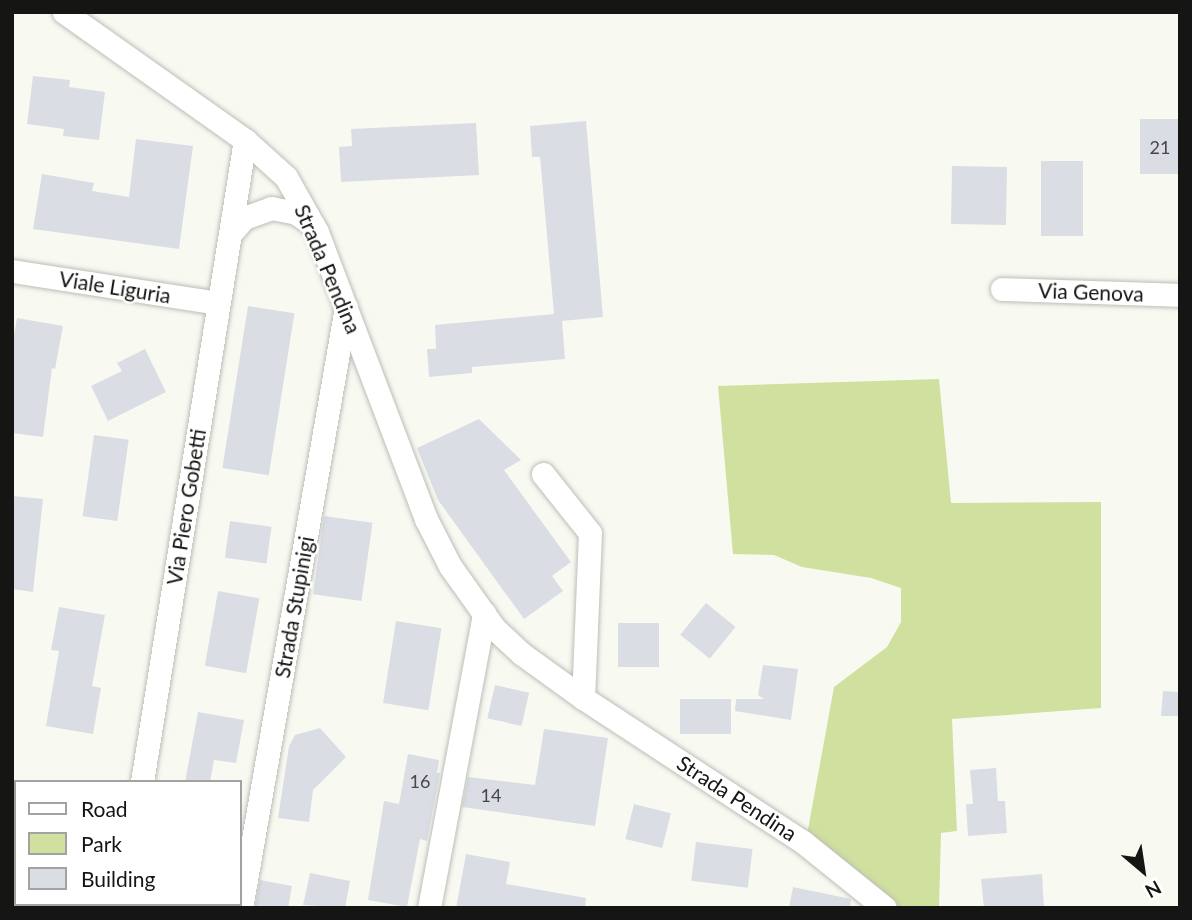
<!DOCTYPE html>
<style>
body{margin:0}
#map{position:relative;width:1192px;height:920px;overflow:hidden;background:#f8faf2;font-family:Lato,sans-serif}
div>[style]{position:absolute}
.green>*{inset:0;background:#d0e09e}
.building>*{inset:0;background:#dbdde5;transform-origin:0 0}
.roads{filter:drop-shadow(0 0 2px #bcbeb7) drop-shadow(0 0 2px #bcbeb7)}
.street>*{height:23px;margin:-11.5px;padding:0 11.5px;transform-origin:11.5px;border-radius:11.5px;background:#fff}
.secondary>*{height:32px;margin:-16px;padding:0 16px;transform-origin:16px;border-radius:16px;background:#fff}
span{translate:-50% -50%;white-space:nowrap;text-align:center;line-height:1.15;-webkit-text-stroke:5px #fff;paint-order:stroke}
.number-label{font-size:18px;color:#464848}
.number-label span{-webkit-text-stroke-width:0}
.street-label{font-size:21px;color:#151613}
.frame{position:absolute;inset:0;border:14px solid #151613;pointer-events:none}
.legend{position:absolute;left:14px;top:780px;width:228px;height:126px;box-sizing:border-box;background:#fff;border:2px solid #a1a2a1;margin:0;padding:9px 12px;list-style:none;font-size:21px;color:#151613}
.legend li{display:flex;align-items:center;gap:14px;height:35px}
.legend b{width:35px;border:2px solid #a1a2a1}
.north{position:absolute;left:1108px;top:836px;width:70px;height:70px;-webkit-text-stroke:5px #fff;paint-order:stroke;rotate:151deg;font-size:19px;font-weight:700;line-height:28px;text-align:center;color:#151613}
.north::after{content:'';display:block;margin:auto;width:24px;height:32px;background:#151613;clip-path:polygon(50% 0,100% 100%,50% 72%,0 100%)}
</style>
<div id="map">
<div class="green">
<i style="clip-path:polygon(939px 379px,951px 503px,1101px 502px,1101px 708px,952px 719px,957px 831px,941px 833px,939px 908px,895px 908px,807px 835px,834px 687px,887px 647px,901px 622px,901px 588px,871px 578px,802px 567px,774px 555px,733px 554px,718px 386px)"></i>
</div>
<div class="building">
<i style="clip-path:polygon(33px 76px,70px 80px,69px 87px,105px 92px,99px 140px,63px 136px,64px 129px,27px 124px)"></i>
<i style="left:1140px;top:119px;width:40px;height:55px"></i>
<i style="clip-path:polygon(586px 121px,603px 317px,562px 321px,565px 359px,472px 367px,472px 373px,429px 377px,427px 349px,436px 349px,435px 325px,554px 314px,540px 157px,532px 157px,530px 126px)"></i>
<i style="clip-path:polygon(476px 123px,479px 175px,341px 182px,339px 147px,352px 146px,351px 129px)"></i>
<i style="clip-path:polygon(136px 139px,193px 146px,179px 249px,33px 229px,42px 174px,94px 183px,92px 191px,129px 197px)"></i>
<i style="left:1041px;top:161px;width:42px;height:75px"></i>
<i style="left:952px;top:166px;width:55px;height:58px;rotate:1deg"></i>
<i style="left:248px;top:306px;width:47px;height:164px;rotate:9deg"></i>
<i style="clip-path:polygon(17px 318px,63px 326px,55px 369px,52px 368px,43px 437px,12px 433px,12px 345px)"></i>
<i style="clip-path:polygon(145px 349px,166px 392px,108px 421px,91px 386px,122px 371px,117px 363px)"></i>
<i style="clip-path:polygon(479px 419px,521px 460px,504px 470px,571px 562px,552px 576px,563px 591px,524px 619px,438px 500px,417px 448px)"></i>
<i style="left:94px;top:435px;width:35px;height:82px;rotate:8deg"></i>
<i style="clip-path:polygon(12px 496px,43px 499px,33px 592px,12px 589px)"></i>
<i style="left:324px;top:516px;width:49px;height:79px;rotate:8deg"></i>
<i style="left:230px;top:521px;width:42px;height:37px;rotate:8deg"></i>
<i style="left:218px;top:591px;width:42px;height:76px;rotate:10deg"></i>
<i style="left:706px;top:603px;width:38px;height:41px;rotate:39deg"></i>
<i style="clip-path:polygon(59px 607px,105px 615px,92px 686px,101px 688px,93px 734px,46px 726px,59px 651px,51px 650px)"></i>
<i style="left:396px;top:621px;width:46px;height:83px;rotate:9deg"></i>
<i style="left:618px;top:623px;width:41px;height:44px"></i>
<i style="clip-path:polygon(763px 665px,798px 669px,791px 720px,735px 711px,736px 699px,764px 699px,758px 695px)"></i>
<i style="left:495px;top:685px;width:35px;height:34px;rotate:13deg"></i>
<i style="clip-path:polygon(1163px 691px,1180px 692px,1180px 716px,1161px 716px)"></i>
<i style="left:680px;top:699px;width:51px;height:35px"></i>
<i style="clip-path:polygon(198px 712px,244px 720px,239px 747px,236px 763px,214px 760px,210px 782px,185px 782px)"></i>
<i style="clip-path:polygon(320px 728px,346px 757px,313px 790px,309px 822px,278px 818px,289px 746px,295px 735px)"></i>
<i style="clip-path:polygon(544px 729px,608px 738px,595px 826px,462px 807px,468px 777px,535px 785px)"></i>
<i style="clip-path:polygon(408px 754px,439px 760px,437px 773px,440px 773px,427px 841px,420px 839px,407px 907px,368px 900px,384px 801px,399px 804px)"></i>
<i style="clip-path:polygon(996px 768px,998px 801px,1005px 801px,1007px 833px,968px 836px,966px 804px,973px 804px,970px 770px)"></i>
<i style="left:634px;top:804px;width:38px;height:36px;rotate:14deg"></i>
<i style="left:696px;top:842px;width:57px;height:39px;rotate:7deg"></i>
<i style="clip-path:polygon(466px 854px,510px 862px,506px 884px,586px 898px,585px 908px,456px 908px)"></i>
<i style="clip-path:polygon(310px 873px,350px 881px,345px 908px,303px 905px)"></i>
<i style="clip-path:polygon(1042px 874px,1044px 908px,984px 908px,981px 879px)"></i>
<i style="clip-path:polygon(260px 880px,292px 886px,288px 908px,255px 908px)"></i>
<i style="clip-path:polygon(793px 887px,851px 899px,850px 908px,789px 908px)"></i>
</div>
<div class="roads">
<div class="street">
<i style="left:64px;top:12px;width:222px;rotate:35.3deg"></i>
<i style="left:245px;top:140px;width:55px;rotate:42.1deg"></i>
<i style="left:286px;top:177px;width:63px;rotate:60.6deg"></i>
<i style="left:317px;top:232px;width:307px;rotate:69.2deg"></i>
<i style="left:426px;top:519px;width:53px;rotate:62.9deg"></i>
<i style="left:450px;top:566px;width:76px;rotate:54.6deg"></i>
<i style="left:494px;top:628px;width:38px;rotate:43deg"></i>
<i style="left:522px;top:654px;width:75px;rotate:35.8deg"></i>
<i style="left:583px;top:698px;width:263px;rotate:33.2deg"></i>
<i style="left:803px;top:842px;width:105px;rotate:38.8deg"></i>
<i style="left:231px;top:233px;width:20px;rotate:-49deg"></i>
<i style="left:244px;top:218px;width:29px;rotate:-20deg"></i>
<i style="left:271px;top:208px;width:25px;rotate:11deg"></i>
<i style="left:296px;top:213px;width:21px;rotate:35deg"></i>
<i style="left:12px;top:271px;width:208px;rotate:8.8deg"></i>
<i style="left:1002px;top:289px;width:178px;rotate:1.9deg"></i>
<i style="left:543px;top:474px;width:75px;rotate:51.5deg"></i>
<i style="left:590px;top:533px;width:165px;rotate:92.4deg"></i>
<i style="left:142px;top:782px;width:650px;rotate:-80.89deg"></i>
<i style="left:241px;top:908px;width:610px;rotate:-80.09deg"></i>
<i style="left:429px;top:908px;width:300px;rotate:-79.4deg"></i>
</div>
<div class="secondary">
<i style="left:12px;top:885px;width:4px;rotate:14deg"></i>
<i style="left:96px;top:904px;width:16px;rotate:15deg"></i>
</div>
</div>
<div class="number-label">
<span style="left:1160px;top:147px">21</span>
<span style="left:420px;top:781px">16</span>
<span style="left:491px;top:795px">14</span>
</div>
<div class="street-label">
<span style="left:328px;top:269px;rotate:67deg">Strada Pendina</span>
<span style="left:115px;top:287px;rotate:9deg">Viale Liguria</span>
<span style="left:1091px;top:292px;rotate:2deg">Via Genova</span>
<span style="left:186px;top:507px;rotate:-81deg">Via Piero Gobetti</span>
<span style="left:294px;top:607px;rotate:-80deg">Strada Stupinigi</span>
<span style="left:737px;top:798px;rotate:33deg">Strada Pendina</span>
</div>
<div class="frame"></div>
<ul class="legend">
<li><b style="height:9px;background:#fff"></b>Road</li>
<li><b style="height:19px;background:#d0e09e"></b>Park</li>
<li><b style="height:19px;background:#dbdde5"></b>Building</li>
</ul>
<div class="north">N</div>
</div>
